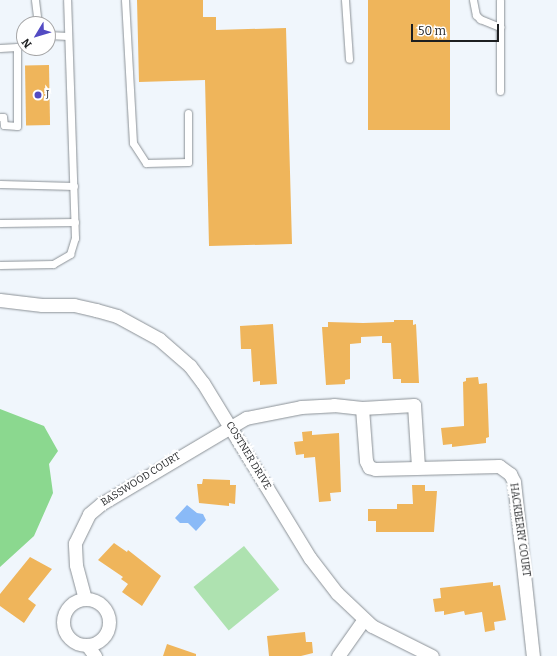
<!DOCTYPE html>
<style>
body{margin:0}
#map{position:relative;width:557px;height:656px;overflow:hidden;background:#f0f6fc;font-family:Bitter,serif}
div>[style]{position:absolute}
.green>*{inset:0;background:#aee2b0;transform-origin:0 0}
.forest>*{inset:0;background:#8bd88f}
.water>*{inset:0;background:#8abaf7}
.building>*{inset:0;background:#efb55b;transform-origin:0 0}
.roads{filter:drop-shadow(0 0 1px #8b9196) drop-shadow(0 0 1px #8b9196)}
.service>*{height:7px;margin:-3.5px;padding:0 3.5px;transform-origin:3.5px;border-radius:3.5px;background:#fff}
.minor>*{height:13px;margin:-6.5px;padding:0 6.5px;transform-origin:6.5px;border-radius:6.5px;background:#fff}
.minor>.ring{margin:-6.5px;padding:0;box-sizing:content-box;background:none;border:13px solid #fff;border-radius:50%}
.dots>*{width:11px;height:11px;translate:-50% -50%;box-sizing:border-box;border:2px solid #fff;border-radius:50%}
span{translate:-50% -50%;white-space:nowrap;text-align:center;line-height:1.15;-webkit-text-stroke:4px #fff;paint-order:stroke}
.poi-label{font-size:10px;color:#1d1f21}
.left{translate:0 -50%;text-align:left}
.street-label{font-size:10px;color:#1d1f21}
.north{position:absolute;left:16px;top:16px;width:40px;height:40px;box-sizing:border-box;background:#fff;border:1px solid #a5a5a6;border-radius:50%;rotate:232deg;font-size:11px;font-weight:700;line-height:16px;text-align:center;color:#1d1f21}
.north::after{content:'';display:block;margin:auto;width:14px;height:18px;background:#534bc3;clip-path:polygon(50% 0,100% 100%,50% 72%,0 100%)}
.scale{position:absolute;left:411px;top:24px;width:88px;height:18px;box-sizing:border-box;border:2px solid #1d1f21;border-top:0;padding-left:5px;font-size:12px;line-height:14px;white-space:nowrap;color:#1d1f21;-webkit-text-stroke:3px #fff;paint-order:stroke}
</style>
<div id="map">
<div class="green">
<i style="left:244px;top:546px;width:56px;height:65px;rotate:51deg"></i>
</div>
<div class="forest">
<i style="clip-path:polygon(0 409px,44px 426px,58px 451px,49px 464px,53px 493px,34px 536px,0 567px)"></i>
</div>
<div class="water">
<i style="clip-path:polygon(187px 505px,197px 513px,203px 514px,206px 520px,196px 531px,188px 523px,180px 523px,175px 518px)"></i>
</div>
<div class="building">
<i style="clip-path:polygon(137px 0,203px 0,203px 17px,216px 17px,216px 30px,286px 28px,292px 244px,209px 246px,205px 80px,139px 82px)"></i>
<i style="left:368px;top:0;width:82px;height:130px"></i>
<i style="left:49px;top:65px;width:60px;height:24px;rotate:89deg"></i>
<i style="clip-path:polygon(394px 320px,413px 320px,413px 325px,416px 324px,419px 383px,401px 383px,401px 379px,393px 379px,391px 343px,382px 343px,382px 336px,361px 337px,361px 343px,350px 344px,350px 379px,345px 380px,345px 384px,326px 385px,322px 327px,328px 327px,328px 322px,363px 323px,394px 322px)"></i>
<i style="clip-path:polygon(273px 324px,277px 384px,260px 385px,260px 381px,253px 382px,251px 349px,241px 349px,240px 326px)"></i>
<i style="clip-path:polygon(478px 377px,479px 384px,487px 383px,489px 437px,486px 438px,486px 443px,452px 447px,452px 444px,443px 445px,441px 428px,464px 426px,463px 382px,466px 381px,466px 378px)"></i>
<i style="clip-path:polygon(312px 431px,312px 435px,339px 433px,341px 492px,330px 493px,331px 501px,319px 502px,315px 457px,304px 458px,304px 454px,296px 455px,294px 442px,303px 441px,302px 432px)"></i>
<i style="clip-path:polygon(203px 479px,230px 480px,230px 485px,236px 485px,235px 504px,229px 503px,229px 506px,199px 503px,197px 484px,202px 484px)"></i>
<i style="clip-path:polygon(412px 485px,425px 485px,425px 491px,437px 491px,434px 532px,376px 532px,376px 521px,368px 521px,368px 509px,397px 509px,397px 504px,413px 504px)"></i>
<i style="clip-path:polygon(114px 543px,127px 552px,128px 550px,161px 576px,142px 606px,122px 592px,128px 584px,121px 579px,123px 577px,98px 560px)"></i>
<i style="clip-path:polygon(30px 557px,52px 569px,28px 599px,36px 605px,24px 623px,0 606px,0 594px)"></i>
<i style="clip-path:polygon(493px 582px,493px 586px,500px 585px,506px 620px,494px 622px,495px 630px,485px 632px,482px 612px,465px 615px,464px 611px,444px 615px,444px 611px,435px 612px,433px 599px,441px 598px,440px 588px)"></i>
<i style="clip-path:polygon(305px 632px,306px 642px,312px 642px,313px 653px,301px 656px,269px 656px,267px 636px)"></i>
<i style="clip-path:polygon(167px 644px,196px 654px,196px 656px,163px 656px)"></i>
</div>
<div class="roads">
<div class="service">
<i style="left:35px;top:0;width:24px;rotate:83deg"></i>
<i style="left:125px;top:0;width:143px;rotate:86.8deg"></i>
<i style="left:133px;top:143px;width:24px;rotate:57deg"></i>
<i style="left:146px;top:163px;width:42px;rotate:-1.4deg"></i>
<i style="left:188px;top:162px;width:49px;rotate:-90deg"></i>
<i style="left:345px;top:0;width:59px;rotate:86.1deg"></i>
<i style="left:473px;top:0;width:15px;rotate:79deg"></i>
<i style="left:476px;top:15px;width:6px;rotate:45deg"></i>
<i style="left:480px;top:19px;width:22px;rotate:22deg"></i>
<i style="left:48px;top:35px;width:20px;rotate:3deg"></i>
<i style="left:0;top:48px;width:17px;rotate:-3deg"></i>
<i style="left:17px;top:47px;width:79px;rotate:90deg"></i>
<i style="left:17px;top:126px;width:13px;rotate:-176deg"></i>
<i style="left:4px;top:125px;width:8px;rotate:-97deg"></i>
<i style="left:3px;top:117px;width:3px;rotate:180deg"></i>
<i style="left:500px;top:91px;width:91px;rotate:-90deg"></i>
<i style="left:0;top:184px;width:74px;rotate:1.5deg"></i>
<i style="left:0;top:223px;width:75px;rotate:-0.8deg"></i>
<i style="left:0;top:265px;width:53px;rotate:-1.1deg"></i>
<i style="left:53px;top:264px;width:20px;rotate:-30deg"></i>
<i style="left:70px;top:254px;width:17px;rotate:-73deg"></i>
<i style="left:75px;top:238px;width:238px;rotate:-91.9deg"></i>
</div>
<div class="minor">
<i style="left:0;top:300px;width:42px;rotate:6.8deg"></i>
<i style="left:42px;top:305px;width:32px"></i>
<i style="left:74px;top:305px;width:23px;rotate:13deg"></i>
<i style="left:96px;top:310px;width:22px;rotate:16deg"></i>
<i style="left:117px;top:316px;width:48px;rotate:28.7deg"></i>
<i style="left:159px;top:339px;width:41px;rotate:41.1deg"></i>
<i style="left:190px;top:366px;width:21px;rotate:53deg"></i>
<i style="left:203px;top:383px;width:205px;rotate:58.6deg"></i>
<i style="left:310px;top:558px;width:44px;rotate:52.4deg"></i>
<i style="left:337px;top:593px;width:48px;rotate:43.3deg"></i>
<i style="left:372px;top:626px;width:67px;rotate:26.6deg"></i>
<i style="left:362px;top:408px;width:53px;rotate:85.7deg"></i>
<i style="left:366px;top:461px;width:7px;rotate:63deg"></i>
<i style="left:369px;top:467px;width:6px;rotate:18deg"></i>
<i style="left:375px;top:469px;width:124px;rotate:-1.4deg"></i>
<i style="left:499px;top:466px;width:14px;rotate:36deg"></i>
<i style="left:510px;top:474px;width:9px;rotate:63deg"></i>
<i style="left:514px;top:482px;width:175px;rotate:83.8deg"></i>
<i style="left:85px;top:599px;width:35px;rotate:-105deg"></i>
<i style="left:76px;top:565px;width:22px;rotate:-93deg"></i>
<i style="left:75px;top:543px;width:32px;rotate:-64deg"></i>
<i style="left:89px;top:514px;width:16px;rotate:-40deg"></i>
<i style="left:101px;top:504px;width:169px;rotate:-30.7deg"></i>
<i style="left:246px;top:418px;width:56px;rotate:-11.3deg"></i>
<i style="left:301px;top:407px;width:33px;rotate:-3deg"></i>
<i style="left:334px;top:405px;width:28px;rotate:6deg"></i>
<i style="left:362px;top:408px;width:52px;rotate:-3.3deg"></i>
<i style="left:414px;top:405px;width:62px;rotate:86.3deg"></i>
<i class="ring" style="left:63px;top:599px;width:33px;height:33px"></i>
<i style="left:87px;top:645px;width:14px;rotate:54deg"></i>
<i style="left:338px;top:656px;width:45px;rotate:-54.9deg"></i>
</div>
</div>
<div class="dots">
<i style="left:38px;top:95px;background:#534bc3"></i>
</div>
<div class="poi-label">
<span class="left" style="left:46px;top:95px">J</span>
</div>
<div class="street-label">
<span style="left:248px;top:456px;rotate:59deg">COSTNER DRIVE</span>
<span style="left:141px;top:480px;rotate:-32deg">BASSWOOD COURT</span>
<span style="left:519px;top:530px;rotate:82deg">HACKBERRY COURT</span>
</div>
<div class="north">N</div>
<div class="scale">50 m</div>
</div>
